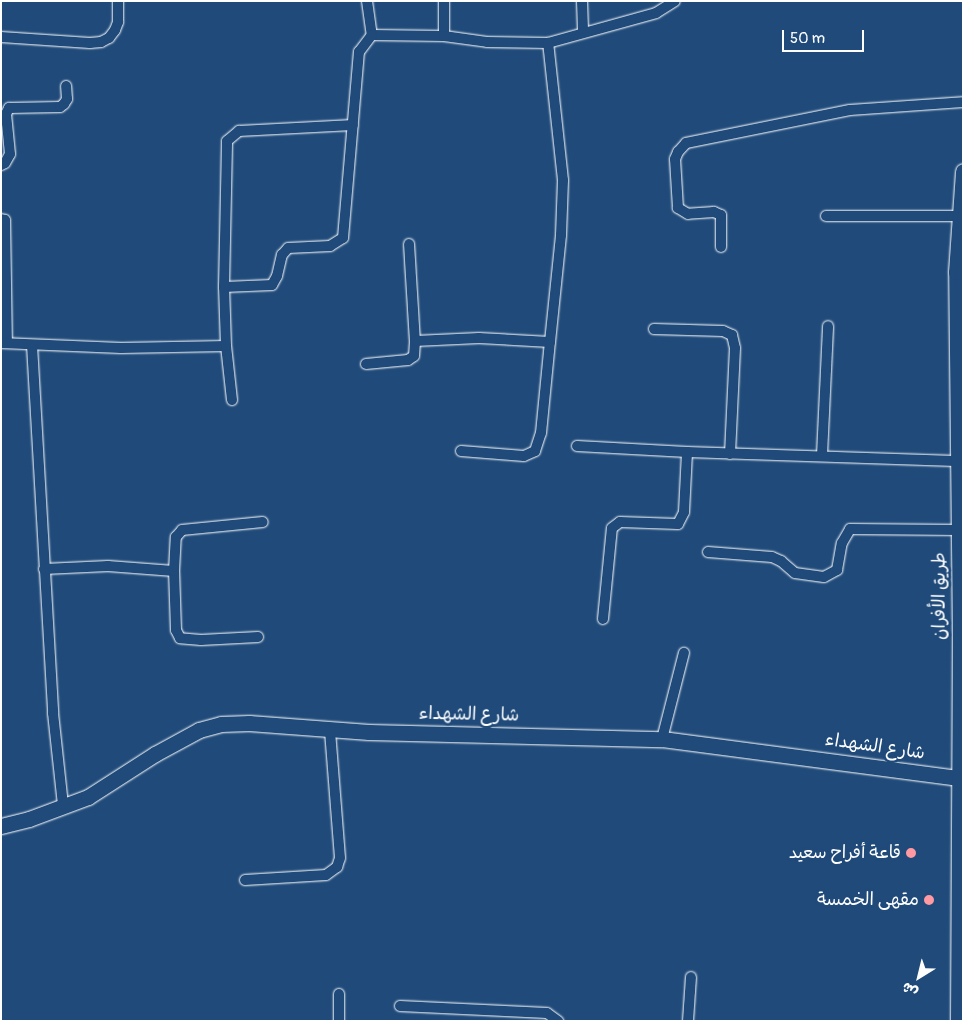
<!DOCTYPE html>
<meta charset="utf-8">
<style>
body{margin:0}
#map{position:relative;width:964px;height:1022px;overflow:hidden;background:#1f4a7a;font-family:Pangolin,"Playpen Sans Arabic",sans-serif}
div>[style]{position:absolute}
.roads{filter:drop-shadow(0 0 1px #fff) drop-shadow(0 0 1px #fff)}
.street>*{height:10px;margin:-5px;padding:0 5px;transform-origin:5px;border-radius:5px;background:#1f4a7a}
.secondary>*{height:15px;margin:-7.5px;padding:0 7.5px;transform-origin:7.5px;border-radius:7.5px;background:#1f4a7a}
.dots>*{width:14px;height:14px;translate:-50% -50%;box-sizing:border-box;border:2px solid #1f4a7a;border-radius:50%}
span{translate:-50% -50%;white-space:nowrap;text-align:center;line-height:1.15;-webkit-text-stroke:5px #1f4a7a;paint-order:stroke}
.street-label{font-size:18px;color:#fff}
.poi-label{font-size:18px;color:#fff}
.right{translate:-100% -50%;text-align:right}
.frame{position:absolute;inset:0;border:2px solid #fff;pointer-events:none}
.north{position:absolute;left:894px;top:952px;width:50px;height:50px;-webkit-text-stroke:4px #1f4a7a;paint-order:stroke;rotate:216deg;font-size:14px;font-weight:700;line-height:20px;text-align:center;color:#fff}
.north::after{content:'';display:block;margin:auto;width:18px;height:22px;background:#fff;clip-path:polygon(50% 0,100% 100%,50% 72%,0 100%)}
.scale{position:absolute;left:782px;top:30px;width:82px;height:22px;box-sizing:border-box;border:2px solid #fff;border-top:0;padding-left:6px;font-size:15px;line-height:18px;white-space:nowrap;color:#fff;-webkit-text-stroke:4px #1f4a7a;paint-order:stroke}
</style>
<div id="map">
<div class="roads">
<div class="street">
<i style="left:367px;top:1px;width:34px;rotate:82deg"></i>
<i style="left:372px;top:35px;width:72px;rotate:0.8deg"></i>
<i style="left:444px;top:36px;width:35px;rotate:-90deg"></i>
<i style="left:582px;top:1px;width:31px;rotate:88deg"></i>
<i style="left:444px;top:36px;width:43px;rotate:7.9deg"></i>
<i style="left:487px;top:42px;width:61px;rotate:0.9deg"></i>
<i style="left:548px;top:43px;width:112px;rotate:-15.5deg"></i>
<i style="left:656px;top:13px;width:22px;rotate:-32deg"></i>
<i style="left:1px;top:37px;width:89px;rotate:3.9deg"></i>
<i style="left:90px;top:43px;width:11px;rotate:-5deg"></i>
<i style="left:101px;top:42px;width:9px;rotate:-27deg"></i>
<i style="left:109px;top:38px;width:10px;rotate:-53deg"></i>
<i style="left:115px;top:30px;width:9px;rotate:-69deg"></i>
<i style="left:118px;top:22px;width:21px;rotate:-90deg"></i>
<i style="left:1px;top:165px;width:4px;rotate:-27deg"></i>
<i style="left:5px;top:163px;width:10px;rotate:-61deg"></i>
<i style="left:10px;top:154px;width:40px;rotate:-95.7deg"></i>
<i style="left:6px;top:114px;width:7px;rotate:-63deg"></i>
<i style="left:9px;top:108px;width:51px;rotate:-1.1deg"></i>
<i style="left:60px;top:107px;width:5px;rotate:-37deg"></i>
<i style="left:64px;top:104px;width:6px;rotate:-59deg"></i>
<i style="left:67px;top:99px;width:13px;rotate:-94deg"></i>
<i style="left:826px;top:216px;width:133px"></i>
<i style="left:1px;top:219px;width:4px;rotate:14deg"></i>
<i style="left:5px;top:220px;width:123px;rotate:89.1deg"></i>
<i style="left:409px;top:244px;width:97px;rotate:86.5deg"></i>
<i style="left:721px;top:247px;width:32px;rotate:-90deg"></i>
<i style="left:721px;top:215px;width:8px;rotate:-157deg"></i>
<i style="left:714px;top:212px;width:26px;rotate:176deg"></i>
<i style="left:688px;top:214px;width:12px;rotate:-149deg"></i>
<i style="left:678px;top:208px;width:49px;rotate:-93.5deg"></i>
<i style="left:675px;top:159px;width:8px;rotate:-67deg"></i>
<i style="left:678px;top:152px;width:12px;rotate:-48deg"></i>
<i style="left:686px;top:143px;width:167px;rotate:-11.4deg"></i>
<i style="left:850px;top:110px;width:113px;rotate:-4deg"></i>
<i style="left:224px;top:287px;width:48px;rotate:-2.4deg"></i>
<i style="left:272px;top:285px;width:10px;rotate:-61deg"></i>
<i style="left:277px;top:276px;width:22px;rotate:-77deg"></i>
<i style="left:282px;top:255px;width:9px;rotate:-49deg"></i>
<i style="left:288px;top:248px;width:42px;rotate:-2.7deg"></i>
<i style="left:330px;top:246px;width:15px;rotate:-32deg"></i>
<i style="left:343px;top:238px;width:187px;rotate:-85.1deg"></i>
<i style="left:359px;top:52px;width:21px;rotate:-53deg"></i>
<i style="left:654px;top:329px;width:69px;rotate:1.7deg"></i>
<i style="left:723px;top:331px;width:10px;rotate:24deg"></i>
<i style="left:732px;top:335px;width:13px;rotate:77deg"></i>
<i style="left:735px;top:348px;width:106px;rotate:92.7deg"></i>
<i style="left:1px;top:343px;width:120px;rotate:2.4deg"></i>
<i style="left:121px;top:348px;width:105px;rotate:-1.1deg"></i>
<i style="left:32px;top:345px;width:369px;rotate:86.7deg"></i>
<i style="left:53px;top:713px;width:93px;rotate:83.8deg"></i>
<i style="left:366px;top:364px;width:42px;rotate:-5.4deg"></i>
<i style="left:408px;top:360px;width:7px;rotate:-34deg"></i>
<i style="left:414px;top:356px;width:15px;rotate:-86deg"></i>
<i style="left:415px;top:341px;width:64px;rotate:-2.7deg"></i>
<i style="left:479px;top:338px;width:71px;rotate:3.2deg"></i>
<i style="left:550px;top:342px;width:108px;rotate:-84.1deg"></i>
<i style="left:561px;top:235px;width:55px;rotate:-87.9deg"></i>
<i style="left:563px;top:180px;width:138px;rotate:-96.2deg"></i>
<i style="left:232px;top:400px;width:54px;rotate:-96.3deg"></i>
<i style="left:226px;top:346px;width:59px;rotate:-91.9deg"></i>
<i style="left:224px;top:287px;width:146px;rotate:-88.8deg"></i>
<i style="left:227px;top:141px;width:16px;rotate:-40deg"></i>
<i style="left:239px;top:131px;width:114px;rotate:-3deg"></i>
<i style="left:577px;top:446px;width:110px;rotate:3.1deg"></i>
<i style="left:687px;top:452px;width:276px;rotate:1.9deg"></i>
<i style="left:461px;top:451px;width:63px;rotate:4.5deg"></i>
<i style="left:524px;top:456px;width:12px;rotate:-24deg"></i>
<i style="left:535px;top:451px;width:19px;rotate:-72deg"></i>
<i style="left:541px;top:433px;width:91px;rotate:-84.4deg"></i>
<i style="left:822px;top:455px;width:129px;rotate:-87.3deg"></i>
<i style="left:708px;top:552px;width:64px;rotate:4.5deg"></i>
<i style="left:772px;top:557px;width:10px;rotate:24deg"></i>
<i style="left:781px;top:561px;width:18px;rotate:41deg"></i>
<i style="left:795px;top:573px;width:29px;rotate:8deg"></i>
<i style="left:824px;top:577px;width:15px;rotate:-28deg"></i>
<i style="left:837px;top:570px;width:27px;rotate:-80deg"></i>
<i style="left:842px;top:543px;width:16px;rotate:-60deg"></i>
<i style="left:850px;top:529px;width:109px;rotate:0.5deg"></i>
<i style="left:44px;top:569px;width:64px;rotate:-2.7deg"></i>
<i style="left:108px;top:566px;width:66px;rotate:4.3deg"></i>
<i style="left:603px;top:619px;width:91px;rotate:-84.4deg"></i>
<i style="left:612px;top:528px;width:10px;rotate:-37deg"></i>
<i style="left:620px;top:522px;width:58px;rotate:2deg"></i>
<i style="left:678px;top:524px;width:13px;rotate:-63deg"></i>
<i style="left:684px;top:512px;width:60px;rotate:-87.1deg"></i>
<i style="left:258px;top:637px;width:57px;rotate:177deg"></i>
<i style="left:201px;top:640px;width:21px;rotate:-175deg"></i>
<i style="left:180px;top:638px;width:9px;rotate:-117deg"></i>
<i style="left:176px;top:630px;width:59px;rotate:-91.9deg"></i>
<i style="left:174px;top:571px;width:34px;rotate:-87deg"></i>
<i style="left:176px;top:537px;width:9px;rotate:-49deg"></i>
<i style="left:182px;top:530px;width:81px;rotate:-5.6deg"></i>
<i style="left:662px;top:739px;width:89px;rotate:-75.7deg"></i>
<i style="left:245px;top:880px;width:81px;rotate:-3.5deg"></i>
<i style="left:326px;top:875px;width:14px;rotate:-36deg"></i>
<i style="left:337px;top:867px;width:9px;rotate:-72deg"></i>
<i style="left:340px;top:858px;width:128px;rotate:-94.5deg"></i>
<i style="left:400px;top:1006px;width:147px;rotate:2.7deg"></i>
<i style="left:547px;top:1013px;width:14px;rotate:36deg"></i>
<i style="left:339px;top:1021px;width:27px;rotate:-90deg"></i>
<i style="left:688px;top:1021px;width:44px;rotate:-86.1deg"></i>
</div>
<div class="secondary">
<i style="left:1px;top:826px;width:29px;rotate:-14deg"></i>
<i style="left:29px;top:819px;width:63px;rotate:-20.4deg"></i>
<i style="left:88px;top:797px;width:80px;rotate:-32.7deg"></i>
<i style="left:155px;top:754px;width:50px;rotate:-28.6deg"></i>
<i style="left:199px;top:730px;width:23px;rotate:-15deg"></i>
<i style="left:221px;top:724px;width:28px;rotate:-2deg"></i>
<i style="left:249px;top:723px;width:120px;rotate:4.3deg"></i>
<i style="left:369px;top:732px;width:293px;rotate:1.4deg"></i>
<i style="left:662px;top:739px;width:300px;rotate:7.5deg"></i>
<i style="left:958px;top:1021px;width:384px;rotate:-89.7deg"></i>
<i style="left:960px;top:637px;width:365px;rotate:-90.6deg"></i>
<i style="left:956px;top:272px;width:101px;rotate:-86deg"></i>
</div>
</div>
<div class="dots">
<i style="left:911px;top:853px;background:#ff9aa2"></i>
<i style="left:929px;top:900px;background:#ff9aa2"></i>
</div>
<div class="street-label">
<span style="left:940px;top:596px;rotate:-90deg">طريق الأفران</span>
<span style="left:469px;top:715px;rotate:1deg">شارع الشهداء</span>
<span style="left:875px;top:747px;rotate:8deg">شارع الشهداء</span>
</div>
<div class="poi-label">
<span class="right" style="left:901px;top:853px">قاعة أفراح سعيد</span>
<span class="right" style="left:919px;top:900px">مقهى الخمسة</span>
</div>
<div class="frame"></div>
<div class="north">ش</div>
<div class="scale">50 m</div>
</div>
